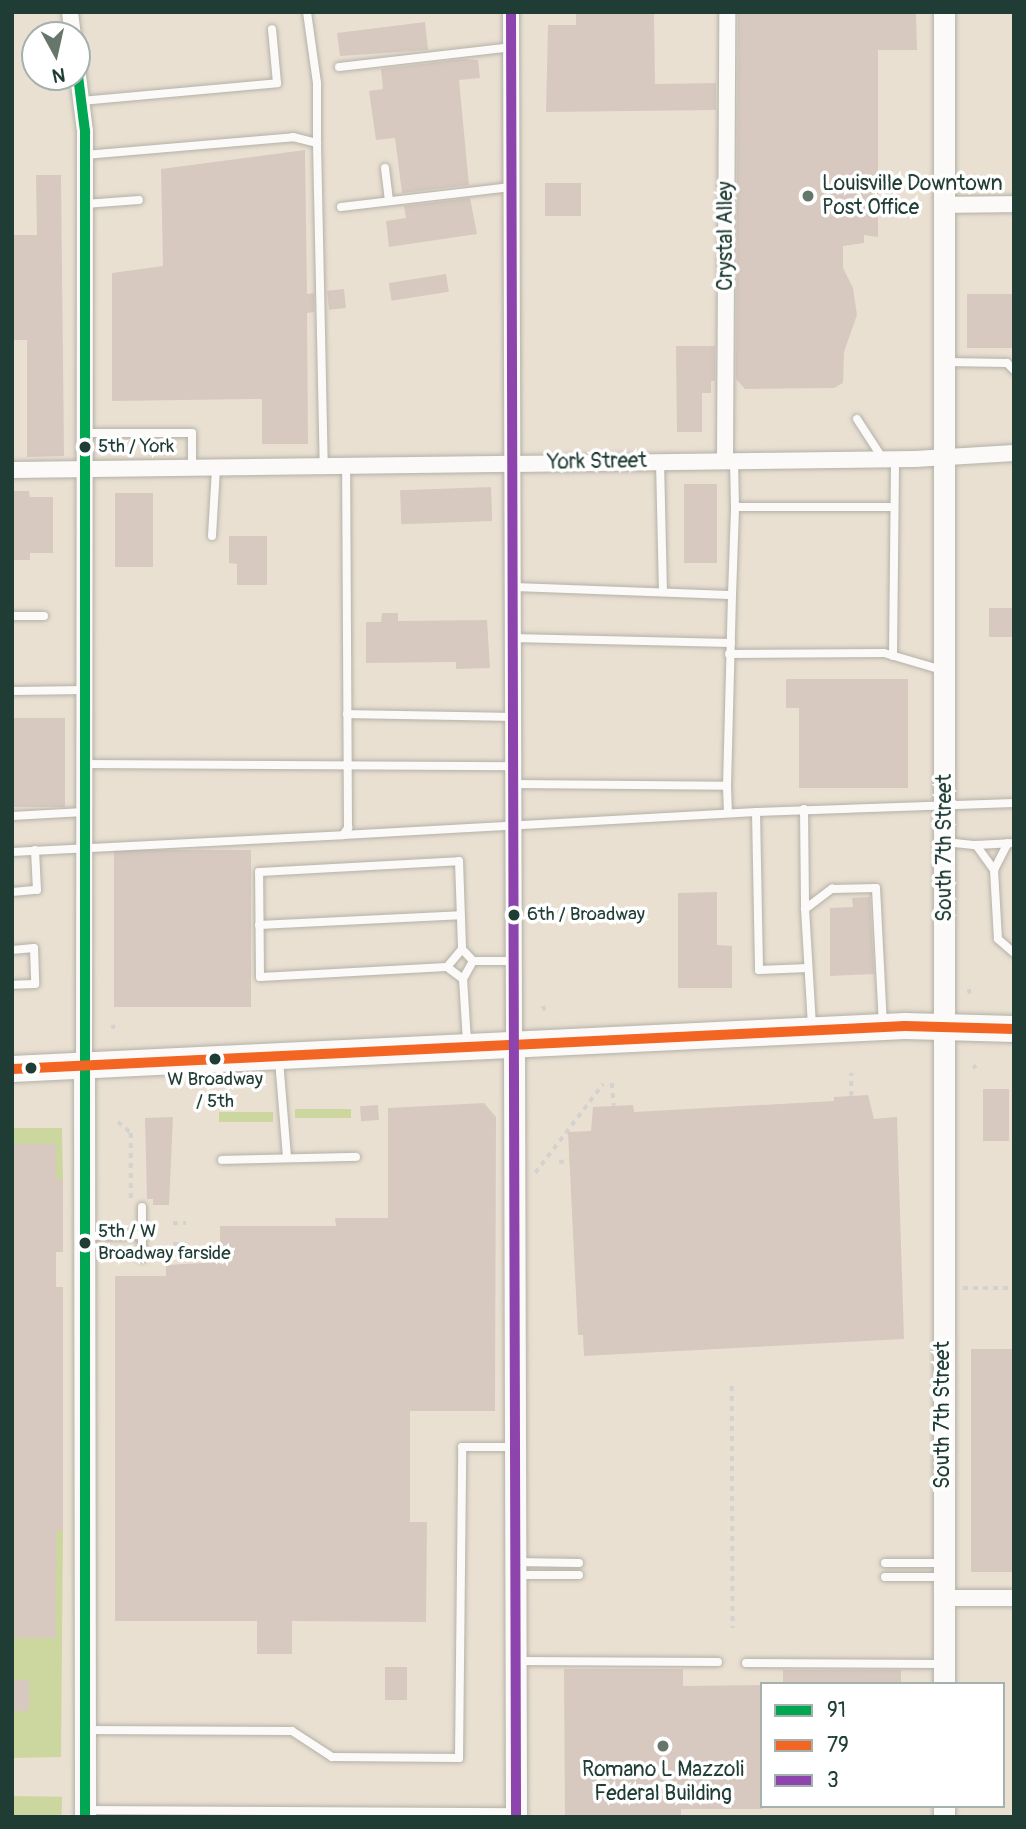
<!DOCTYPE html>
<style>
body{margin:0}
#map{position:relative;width:1026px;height:1829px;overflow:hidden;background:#e9e0d2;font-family:Pangolin,sans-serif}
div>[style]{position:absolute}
.green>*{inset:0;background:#cbd79f;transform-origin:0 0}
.building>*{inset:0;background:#d7c9c0;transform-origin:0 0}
.path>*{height:3.5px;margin-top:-1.75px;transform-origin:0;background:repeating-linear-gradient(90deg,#d3d2cf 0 5px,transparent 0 10px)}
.roads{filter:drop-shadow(0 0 2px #b4b1a7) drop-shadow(0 0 2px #b4b1a7)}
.service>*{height:8px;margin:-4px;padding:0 4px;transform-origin:4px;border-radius:4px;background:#fcfaf8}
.minor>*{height:16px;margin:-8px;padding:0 8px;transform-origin:8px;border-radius:8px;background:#fcfaf8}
.tertiary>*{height:21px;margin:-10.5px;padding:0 10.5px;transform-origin:10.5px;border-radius:10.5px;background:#fcfaf8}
.primary>*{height:26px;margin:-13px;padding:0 13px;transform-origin:13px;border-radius:13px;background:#fcfaf8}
.bus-1>*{height:10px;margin:-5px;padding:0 5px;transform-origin:5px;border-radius:5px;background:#00a651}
.bus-2>*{height:10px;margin:-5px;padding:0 5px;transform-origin:5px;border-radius:5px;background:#f26522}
.bus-3>*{height:10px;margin:-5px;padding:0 5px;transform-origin:5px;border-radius:5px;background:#8e44ad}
.dots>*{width:19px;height:19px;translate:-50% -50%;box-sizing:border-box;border:4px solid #fff;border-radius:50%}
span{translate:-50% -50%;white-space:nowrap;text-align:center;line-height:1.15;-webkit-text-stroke:7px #fff;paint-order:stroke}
.bus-label{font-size:19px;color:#1f3d34}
.left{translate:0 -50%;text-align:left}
.poi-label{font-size:21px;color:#1f3d34}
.street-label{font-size:21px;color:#1f3d34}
.frame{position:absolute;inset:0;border:14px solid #1f3d34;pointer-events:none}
.legend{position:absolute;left:760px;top:1682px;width:245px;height:126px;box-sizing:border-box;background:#fff;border:2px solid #a5b1ae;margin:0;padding:9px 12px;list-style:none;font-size:21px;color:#1f3d34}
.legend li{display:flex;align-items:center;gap:14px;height:35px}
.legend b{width:35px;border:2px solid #a5b1ae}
.north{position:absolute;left:21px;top:21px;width:70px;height:70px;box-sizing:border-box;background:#fff;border:2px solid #a5b1ae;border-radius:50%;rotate:172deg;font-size:19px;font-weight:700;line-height:28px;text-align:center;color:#1f3d34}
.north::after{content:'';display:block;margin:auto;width:24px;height:32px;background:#66766b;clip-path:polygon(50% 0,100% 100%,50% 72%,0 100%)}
</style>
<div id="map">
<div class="green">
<i style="left:351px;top:1109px;width:9px;height:56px;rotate:90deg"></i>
<i style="left:273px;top:1112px;width:10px;height:54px;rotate:90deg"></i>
<i style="clip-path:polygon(12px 1128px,62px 1128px,63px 1179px,56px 1179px,56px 1144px,12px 1144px)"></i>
<i style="clip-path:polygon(56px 1531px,63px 1531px,61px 1757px,12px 1758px,13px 1711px,29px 1710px,29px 1681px,12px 1680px,12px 1638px,56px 1638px)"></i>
<i style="left:12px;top:1796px;width:50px;height:21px;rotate:1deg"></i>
</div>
<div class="building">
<i style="clip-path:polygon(576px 12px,654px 12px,655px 84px,716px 83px,716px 110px,546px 112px,548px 25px,576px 25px)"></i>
<i style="clip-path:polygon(738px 12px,916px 12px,917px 50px,878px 50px,878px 237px,864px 235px,864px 243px,843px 246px,843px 268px,853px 288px,857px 315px,844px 352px,843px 383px,834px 388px,745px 389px,736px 379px)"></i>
<i style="clip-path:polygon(425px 22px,428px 50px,340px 56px,337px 33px)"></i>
<i style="clip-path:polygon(463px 59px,478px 60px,480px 78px,459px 80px,469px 185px,402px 193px,395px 138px,376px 140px,369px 91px,383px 89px,381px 69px)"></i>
<i style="clip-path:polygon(305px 150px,307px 294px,314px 293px,314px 312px,307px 313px,308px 444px,262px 444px,262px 399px,112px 401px,112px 273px,163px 266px,161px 169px)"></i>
<i style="clip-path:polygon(36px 175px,61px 175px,64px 456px,27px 457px,27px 340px,12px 340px,12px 235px,37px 235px)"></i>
<i style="left:545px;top:183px;width:36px;height:33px"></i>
<i style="clip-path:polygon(470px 198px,477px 234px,389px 247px,386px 221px,406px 218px,404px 206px)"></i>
<i style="left:446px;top:274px;width:18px;height:58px;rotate:81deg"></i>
<i style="left:344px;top:289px;width:19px;height:17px;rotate:84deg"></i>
<i style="left:967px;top:294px;width:47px;height:54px"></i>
<i style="clip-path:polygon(676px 346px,715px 346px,715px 381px,711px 381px,711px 393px,702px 393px,702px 432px,677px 432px)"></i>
<i style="left:717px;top:484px;width:79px;height:33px;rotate:90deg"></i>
<i style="left:491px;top:487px;width:34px;height:91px;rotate:88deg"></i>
<i style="clip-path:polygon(12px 491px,29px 491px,30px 497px,53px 497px,53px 553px,30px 553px,30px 560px,12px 560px)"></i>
<i style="left:115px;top:493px;width:38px;height:74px"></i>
<i style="clip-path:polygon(229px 536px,267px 536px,267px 585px,237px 585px,237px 564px,229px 563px)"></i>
<i style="left:989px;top:608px;width:25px;height:29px"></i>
<i style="clip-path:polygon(382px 613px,398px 613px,398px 621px,487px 620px,490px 668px,456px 669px,456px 662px,366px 663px,366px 622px,381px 622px)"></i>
<i style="clip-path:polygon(786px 679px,908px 679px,908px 788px,799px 788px,799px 708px,786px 708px)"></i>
<i style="left:12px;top:718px;width:53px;height:89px"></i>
<i style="left:251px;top:850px;width:157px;height:137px;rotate:90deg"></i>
<i style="clip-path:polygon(717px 892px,717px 945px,732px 946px,732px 988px,678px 988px,678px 893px)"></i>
<i style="clip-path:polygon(870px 897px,874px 974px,830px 976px,830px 908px,853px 907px,852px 898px)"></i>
<i style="left:1009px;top:1089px;width:52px;height:26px;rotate:90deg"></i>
<i style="clip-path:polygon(868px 1095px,874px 1119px,897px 1117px,904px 1339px,584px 1356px,583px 1335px,578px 1335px,568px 1132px,591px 1131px,593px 1107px,633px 1105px,634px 1112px,834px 1101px,834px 1097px)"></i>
<i style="clip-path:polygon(484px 1103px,496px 1117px,495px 1411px,410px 1411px,410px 1522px,427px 1522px,426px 1622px,292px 1621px,292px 1654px,257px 1654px,257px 1621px,115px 1621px,115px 1276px,166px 1276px,166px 1265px,220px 1262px,220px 1226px,336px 1226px,335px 1218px,388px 1218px,388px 1108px)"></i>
<i style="left:378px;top:1105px;width:15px;height:18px;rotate:86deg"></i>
<i style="clip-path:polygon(173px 1117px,169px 1205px,153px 1205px,153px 1199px,147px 1199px,145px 1118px)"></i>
<i style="clip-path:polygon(12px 1144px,56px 1144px,56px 1179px,63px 1179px,63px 1252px,56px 1252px,56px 1287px,63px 1287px,63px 1531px,56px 1531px,56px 1638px,12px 1638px)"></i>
<i style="left:971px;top:1349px;width:43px;height:223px"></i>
<i style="left:385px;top:1667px;width:22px;height:33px"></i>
<i style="clip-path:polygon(564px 1669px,683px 1669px,683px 1686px,762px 1685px,762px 1809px,681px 1809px,681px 1817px,565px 1817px)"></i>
<i style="left:783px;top:1670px;width:118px;height:14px"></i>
<i style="left:12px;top:1680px;width:17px;height:31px"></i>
</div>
<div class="path">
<i style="left:969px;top:989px;width:5px;rotate:79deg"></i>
<i style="left:543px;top:1006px;width:5px;rotate:68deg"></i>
<i style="left:113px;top:1025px;width:4px;rotate:76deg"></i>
<i style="left:974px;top:1065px;width:4px;rotate:63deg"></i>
<i style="left:612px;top:1083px;width:23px;rotate:85deg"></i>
<i style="left:851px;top:1096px;width:23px;rotate:-90deg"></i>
<i style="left:118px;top:1122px;width:17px;rotate:40deg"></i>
<i style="left:131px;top:1133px;width:68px;rotate:90deg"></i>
<i style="left:559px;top:1162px;width:10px;rotate:-6deg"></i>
<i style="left:535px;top:1173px;width:112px;rotate:-52.6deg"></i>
<i style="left:173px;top:1223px;width:13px"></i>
<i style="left:173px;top:1244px;width:13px"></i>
<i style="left:963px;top:1288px;width:51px"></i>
<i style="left:732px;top:1386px;width:242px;rotate:89.8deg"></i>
</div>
<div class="roads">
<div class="service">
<i style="left:307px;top:12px;width:72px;rotate:82deg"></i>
<i style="left:317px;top:83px;width:60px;rotate:90deg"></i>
<i style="left:339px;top:67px;width:173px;rotate:-6.6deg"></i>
<i style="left:81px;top:101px;width:197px;rotate:-5.2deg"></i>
<i style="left:277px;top:83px;width:54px;rotate:-95.3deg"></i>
<i style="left:85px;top:155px;width:209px;rotate:-4.9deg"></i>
<i style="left:293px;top:137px;width:25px;rotate:14deg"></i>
<i style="left:317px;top:143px;width:324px;rotate:88.8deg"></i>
<i style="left:385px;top:168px;width:33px;rotate:83deg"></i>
<i style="left:85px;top:204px;width:54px;rotate:-4.2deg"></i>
<i style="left:341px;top:207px;width:171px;rotate:-6.7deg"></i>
<i style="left:946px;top:362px;width:61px;rotate:0.9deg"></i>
<i style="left:1007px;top:363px;width:10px;rotate:45deg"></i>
<i style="left:857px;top:419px;width:48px;rotate:57deg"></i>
<i style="left:85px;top:433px;width:107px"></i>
<i style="left:192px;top:433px;width:37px;rotate:90deg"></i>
<i style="left:734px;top:460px;width:47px;rotate:88.8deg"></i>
<i style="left:735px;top:507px;width:159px"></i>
<i style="left:660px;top:461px;width:131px;rotate:88.7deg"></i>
<i style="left:212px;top:536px;width:67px;rotate:-86.6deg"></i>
<i style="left:512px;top:587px;width:220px;rotate:2.1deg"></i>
<i style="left:732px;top:595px;width:191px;rotate:91.5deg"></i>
<i style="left:732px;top:595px;width:88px;rotate:-88deg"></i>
<i style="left:12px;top:616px;width:32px"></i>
<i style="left:512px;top:638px;width:219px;rotate:1.3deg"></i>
<i style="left:729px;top:654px;width:155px;rotate:-0.4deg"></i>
<i style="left:884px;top:653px;width:60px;rotate:16.3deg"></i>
<i style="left:893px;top:656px;width:197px;rotate:-89.4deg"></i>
<i style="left:12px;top:691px;width:73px;rotate:-0.8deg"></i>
<i style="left:347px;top:714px;width:165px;rotate:1deg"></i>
<i style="left:84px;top:764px;width:428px;rotate:0.3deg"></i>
<i style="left:513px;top:784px;width:214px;rotate:0.5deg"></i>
<i style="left:727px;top:786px;width:27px;rotate:88deg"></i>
<i style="left:804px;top:809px;width:100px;rotate:89.4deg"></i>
<i style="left:756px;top:812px;width:158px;rotate:88.9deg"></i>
<i style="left:759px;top:970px;width:49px;rotate:-2.3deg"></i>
<i style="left:12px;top:816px;width:72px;rotate:-3.2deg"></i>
<i style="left:343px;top:835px;width:414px;rotate:-3.2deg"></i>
<i style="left:756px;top:812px;width:258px;rotate:-2deg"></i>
<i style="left:945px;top:842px;width:31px;rotate:6deg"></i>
<i style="left:976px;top:845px;width:31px;rotate:54deg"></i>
<i style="left:994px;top:870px;width:69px;rotate:86.7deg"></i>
<i style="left:998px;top:939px;width:21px;rotate:41deg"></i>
<i style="left:976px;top:845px;width:38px;rotate:-3deg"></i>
<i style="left:12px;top:852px;width:331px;rotate:-2.9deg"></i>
<i style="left:343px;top:835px;width:9px;rotate:-54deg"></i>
<i style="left:348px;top:828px;width:361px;rotate:-90.3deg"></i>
<i style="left:994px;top:870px;width:30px;rotate:-63deg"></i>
<i style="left:12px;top:892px;width:25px;rotate:-5deg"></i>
<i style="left:37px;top:890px;width:40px;rotate:-92.9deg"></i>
<i style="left:259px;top:925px;width:201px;rotate:-2.8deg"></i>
<i style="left:12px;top:950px;width:22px;rotate:-5deg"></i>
<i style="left:34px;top:948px;width:36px;rotate:88deg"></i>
<i style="left:35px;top:984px;width:23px;rotate:178deg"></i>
<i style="left:447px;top:967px;width:23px;rotate:-50deg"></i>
<i style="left:463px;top:979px;width:21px;rotate:-61deg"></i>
<i style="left:812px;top:1026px;width:117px;rotate:-93.4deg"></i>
<i style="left:805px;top:909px;width:34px;rotate:-37deg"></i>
<i style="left:832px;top:889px;width:44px;rotate:-1.3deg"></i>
<i style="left:876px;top:888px;width:136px;rotate:87.1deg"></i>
<i style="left:467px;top:1042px;width:63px;rotate:-93.6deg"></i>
<i style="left:463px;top:979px;width:20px;rotate:-143deg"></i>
<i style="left:447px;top:967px;width:187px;rotate:176.9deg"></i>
<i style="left:260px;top:977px;width:105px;rotate:-90.5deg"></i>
<i style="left:259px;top:872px;width:200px;rotate:-3.1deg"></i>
<i style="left:459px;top:861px;width:88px;rotate:88deg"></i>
<i style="left:462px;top:949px;width:16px;rotate:47deg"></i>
<i style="left:473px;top:961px;width:40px"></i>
<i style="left:279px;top:1060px;width:98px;rotate:85.3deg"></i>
<i style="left:222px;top:1160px;width:134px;rotate:-1.3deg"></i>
<i style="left:87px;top:1236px;width:55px;rotate:-1deg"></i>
<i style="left:142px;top:1258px;width:51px;rotate:-90deg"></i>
<i style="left:515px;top:1562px;width:64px;rotate:0.9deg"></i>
<i style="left:885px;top:1563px;width:58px"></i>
<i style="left:518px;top:1575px;width:61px"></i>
<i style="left:885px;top:1577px;width:57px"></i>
<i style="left:518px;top:1661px;width:200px;rotate:0.3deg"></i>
<i style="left:746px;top:1663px;width:198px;rotate:0.3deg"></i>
<i style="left:87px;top:1730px;width:205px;rotate:0.3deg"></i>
<i style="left:292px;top:1731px;width:48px;rotate:33deg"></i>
<i style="left:332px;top:1757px;width:127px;rotate:0.5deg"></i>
<i style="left:459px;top:1758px;width:311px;rotate:-89.4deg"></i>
<i style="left:462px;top:1447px;width:53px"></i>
<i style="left:88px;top:1810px;width:427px;rotate:0.3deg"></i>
</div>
<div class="minor">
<i style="left:70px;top:12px;width:23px;rotate:83deg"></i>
<i style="left:511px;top:12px;width:1034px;rotate:89.83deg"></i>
<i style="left:77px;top:68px;width:64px;rotate:82.8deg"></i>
<i style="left:85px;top:131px;width:935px;rotate:90.06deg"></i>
<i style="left:944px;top:205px;width:70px;rotate:-0.8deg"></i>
<i style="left:725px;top:461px;width:449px;rotate:-89.7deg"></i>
<i style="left:12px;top:470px;width:903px;rotate:-0.7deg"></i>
<i style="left:915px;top:459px;width:99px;rotate:-3.5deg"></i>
<i style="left:943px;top:1598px;width:71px"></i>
</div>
<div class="tertiary">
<i style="left:944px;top:12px;width:1672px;rotate:90deg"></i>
<i style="left:514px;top:1046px;width:771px;rotate:89.85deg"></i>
<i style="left:84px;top:1066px;width:751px;rotate:89.92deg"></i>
<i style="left:944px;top:1806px;width:11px;rotate:90deg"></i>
</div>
<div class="primary">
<i style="left:12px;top:1069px;width:894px;rotate:-2.76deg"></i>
<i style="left:905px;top:1026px;width:109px;rotate:1.6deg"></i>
</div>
</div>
<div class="bus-1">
<i style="left:77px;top:68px;width:64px;rotate:82.8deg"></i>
<i style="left:85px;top:131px;width:1686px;rotate:90deg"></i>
</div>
<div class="bus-2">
<i style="left:13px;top:1069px;width:893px;rotate:-2.76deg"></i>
<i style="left:905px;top:1026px;width:109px;rotate:1.6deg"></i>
</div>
<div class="bus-3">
<i style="left:511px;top:12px;width:1805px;rotate:89.84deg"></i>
</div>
<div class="dots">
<i style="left:808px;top:196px;background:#66766b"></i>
<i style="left:85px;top:447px;background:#1f3d34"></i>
<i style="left:514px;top:915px;background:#1f3d34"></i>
<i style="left:215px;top:1059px;background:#1f3d34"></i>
<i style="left:31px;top:1068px;background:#1f3d34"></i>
<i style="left:85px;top:1243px;background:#1f3d34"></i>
<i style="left:663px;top:1746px;background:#66766b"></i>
</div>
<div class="bus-label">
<span class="left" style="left:98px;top:447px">5th / York</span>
<span class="left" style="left:527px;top:915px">6th / Broadway</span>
<span style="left:215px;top:1091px">W Broadway<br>/ 5th</span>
<span class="left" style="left:98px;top:1243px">5th / W<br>Broadway farside</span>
</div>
<div class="poi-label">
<span class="left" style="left:822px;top:196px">Louisville Downtown<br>Post Office</span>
<span style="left:663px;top:1782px">Romano L Mazzoli<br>Federal Building</span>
</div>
<div class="street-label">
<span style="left:726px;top:236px;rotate:-90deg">Crystal Alley</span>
<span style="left:597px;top:462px;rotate:-1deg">York Street</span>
<span style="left:945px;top:848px;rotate:-90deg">South 7th Street</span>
<span style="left:943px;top:1415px;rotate:-90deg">South 7th Street</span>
</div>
<div class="frame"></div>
<ul class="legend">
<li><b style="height:9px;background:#00a651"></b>91</li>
<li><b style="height:9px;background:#f26522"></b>79</li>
<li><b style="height:9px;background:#8e44ad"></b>3</li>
</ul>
<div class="north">N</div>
</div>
